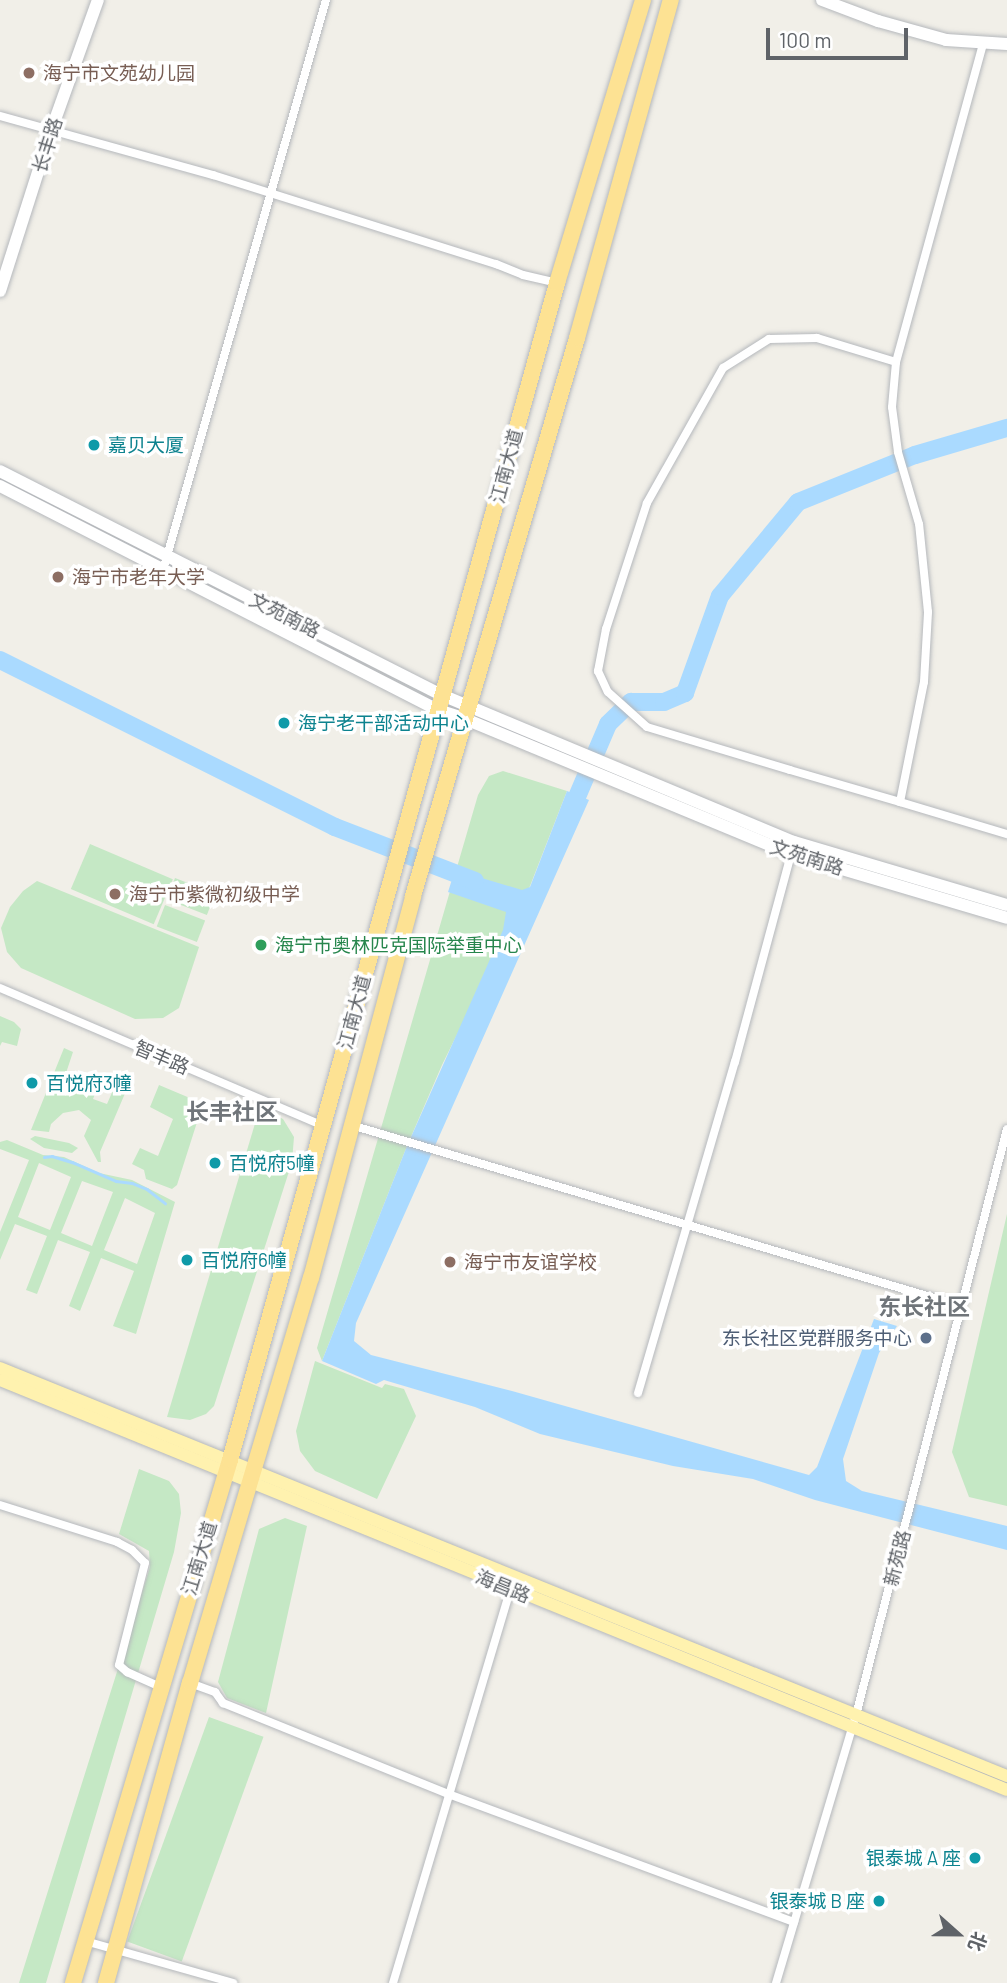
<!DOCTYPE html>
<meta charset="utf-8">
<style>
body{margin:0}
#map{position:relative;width:1007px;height:1983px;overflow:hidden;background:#f1efe8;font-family:Barlow,"Noto Sans SC",sans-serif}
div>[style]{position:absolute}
.green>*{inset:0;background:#c5e8c5;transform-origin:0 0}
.water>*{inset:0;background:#aadaff}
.stream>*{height:2.5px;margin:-1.25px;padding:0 1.25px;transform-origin:1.25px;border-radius:1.25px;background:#aadaff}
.river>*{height:18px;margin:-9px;padding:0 9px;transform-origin:9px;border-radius:9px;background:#aadaff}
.roads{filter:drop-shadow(0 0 2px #b5b8bc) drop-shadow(0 0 2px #b5b8bc)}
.street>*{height:8px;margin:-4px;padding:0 4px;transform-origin:4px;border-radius:4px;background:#fff}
.secondary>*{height:12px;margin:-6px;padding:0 6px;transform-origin:6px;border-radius:6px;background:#fff}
.primary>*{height:12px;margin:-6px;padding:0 6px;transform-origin:6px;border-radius:6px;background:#fff2af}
.highway>*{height:16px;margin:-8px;padding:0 8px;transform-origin:8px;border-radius:8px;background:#fde293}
.dots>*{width:19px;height:19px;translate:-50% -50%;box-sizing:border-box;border:4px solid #fff;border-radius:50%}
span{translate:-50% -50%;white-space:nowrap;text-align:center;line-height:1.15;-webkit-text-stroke:7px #fff;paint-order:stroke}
.education-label{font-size:19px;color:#785e54}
.left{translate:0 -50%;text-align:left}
.street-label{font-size:19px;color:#5f6368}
.culture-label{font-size:19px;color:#0d838f}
.right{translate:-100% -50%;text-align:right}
.leisure-label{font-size:19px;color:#27864d}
.service-label{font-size:19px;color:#4e5e75}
.quarter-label{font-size:23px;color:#70757a;font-weight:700}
.north{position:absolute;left:923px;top:1899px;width:70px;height:70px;-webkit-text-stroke:5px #fff;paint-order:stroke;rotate:111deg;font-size:19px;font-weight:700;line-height:28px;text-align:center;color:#5f6368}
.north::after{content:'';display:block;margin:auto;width:24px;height:32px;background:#5f6368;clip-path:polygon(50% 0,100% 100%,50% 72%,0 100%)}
.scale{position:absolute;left:766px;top:28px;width:142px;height:32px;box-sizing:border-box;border:4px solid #5f6368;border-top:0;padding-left:9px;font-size:21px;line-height:24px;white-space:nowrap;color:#5f6368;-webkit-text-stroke:5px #fff;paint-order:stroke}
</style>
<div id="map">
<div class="green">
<i style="clip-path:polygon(503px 771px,567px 791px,530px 886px,442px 1065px,407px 1146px,322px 1361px,317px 1348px,478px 795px,489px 776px)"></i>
<i style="left:90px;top:844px;width:90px;height:49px;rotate:23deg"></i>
<i style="left:175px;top:878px;width:43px;height:23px;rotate:21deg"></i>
<i style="clip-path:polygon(37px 881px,199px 947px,179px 1008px,163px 1018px,135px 1019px,21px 968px,7px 952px,1px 928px,10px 907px,23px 891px)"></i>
<i style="left:165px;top:905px;width:43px;height:23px;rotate:21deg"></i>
<i style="clip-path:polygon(0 1016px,14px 1022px,21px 1029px,17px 1046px,2px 1042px,0 1046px)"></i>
<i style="clip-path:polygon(64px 1048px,73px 1052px,63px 1082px,78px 1089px,81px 1083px,97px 1089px,93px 1099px,107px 1104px,120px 1074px,127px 1072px,132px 1077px,100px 1152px,101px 1162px,98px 1162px,84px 1136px,91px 1120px,79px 1110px,63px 1113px,51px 1124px,49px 1132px,31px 1130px)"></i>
<i style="clip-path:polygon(159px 1085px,197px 1101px,193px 1112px,199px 1116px,177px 1185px,172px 1189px,146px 1179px,144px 1170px,132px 1164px,140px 1148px,158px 1156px,173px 1119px,150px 1107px)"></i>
<i style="clip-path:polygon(260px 1107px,283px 1119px,294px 1137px,292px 1162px,214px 1406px,206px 1414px,190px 1420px,167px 1417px)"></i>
<i style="clip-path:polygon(35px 1136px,69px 1143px,78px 1148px,72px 1153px,44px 1148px,30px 1139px)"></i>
<i style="clip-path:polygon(evenodd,7px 1140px,43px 1155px,64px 1157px,99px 1173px,132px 1180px,175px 1202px,136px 1334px,113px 1326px,134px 1271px,101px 1258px,80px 1311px,69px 1306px,90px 1252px,58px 1240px,37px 1294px,26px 1290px,47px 1236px,15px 1224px,0 1260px,0 1232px,29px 1160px,0 1149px,0 1142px,7px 1140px,39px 1163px,71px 1177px,50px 1230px,18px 1217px,39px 1163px,7px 1140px,82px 1181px,113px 1192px,92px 1246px,61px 1233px,82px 1181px,7px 1140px,125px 1198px,155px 1213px,137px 1264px,104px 1250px,125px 1198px)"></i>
<i style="clip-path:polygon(1007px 1214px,1007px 1506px,969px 1497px,952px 1452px)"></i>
<i style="clip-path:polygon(315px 1361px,382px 1388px,385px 1384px,404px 1389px,416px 1416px,377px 1499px,315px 1471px,300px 1451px,296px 1431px)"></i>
<i style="clip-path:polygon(139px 1469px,169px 1481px,179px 1494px,181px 1513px,174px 1552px,46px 1983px,19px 1983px,150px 1567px,149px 1551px,119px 1534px)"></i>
<i style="clip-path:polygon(285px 1518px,307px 1526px,266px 1713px,227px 1698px,218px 1682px,259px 1529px)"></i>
<i style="left:209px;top:1717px;width:58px;height:239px;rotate:20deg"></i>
</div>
<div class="water">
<i style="clip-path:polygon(567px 791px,589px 800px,356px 1323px,354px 1341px,371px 1355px,512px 1391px,809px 1475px,817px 1467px,874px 1319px,897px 1326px,879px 1353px,843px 1459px,846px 1481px,862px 1491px,1007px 1526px,1007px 1550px,815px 1500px,753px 1479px,673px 1466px,540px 1434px,475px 1407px,384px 1380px,376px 1384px,322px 1361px,407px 1146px,503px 930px,506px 912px,448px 892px,455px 870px,522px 890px,530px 887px)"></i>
</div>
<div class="stream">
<i style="left:44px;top:1157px;width:8px;rotate:-7deg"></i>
<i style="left:52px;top:1156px;width:21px;rotate:17deg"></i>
<i style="left:72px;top:1162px;width:48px;rotate:23.4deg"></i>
<i style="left:116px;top:1181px;width:16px;rotate:7deg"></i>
<i style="left:132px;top:1183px;width:16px;rotate:22deg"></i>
<i style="left:147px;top:1189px;width:23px;rotate:38deg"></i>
</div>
<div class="river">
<i style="left:0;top:660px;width:374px;rotate:26.5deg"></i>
<i style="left:335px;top:827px;width:150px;rotate:21.1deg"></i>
<i style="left:568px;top:818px;width:102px;rotate:-66.9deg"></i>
<i style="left:608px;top:724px;width:32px;rotate:-44deg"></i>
<i style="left:631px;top:702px;width:33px"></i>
<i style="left:664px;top:702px;width:23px;rotate:-23deg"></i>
<i style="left:685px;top:693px;width:103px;rotate:-70.2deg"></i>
<i style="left:720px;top:596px;width:122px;rotate:-50.3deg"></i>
<i style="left:798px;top:502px;width:126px;rotate:-21.9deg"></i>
<i style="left:915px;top:455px;width:96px;rotate:-16.4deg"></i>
</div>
<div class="roads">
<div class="street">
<i style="left:0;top:116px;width:221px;rotate:15.5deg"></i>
<i style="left:213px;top:175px;width:297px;rotate:17.5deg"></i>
<i style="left:496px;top:264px;width:29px;rotate:22deg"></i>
<i style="left:523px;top:275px;width:35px;rotate:13deg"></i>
<i style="left:896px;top:362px;width:331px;rotate:-74.7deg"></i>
<i style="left:163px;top:570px;width:593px;rotate:-74.04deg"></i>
<i style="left:900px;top:802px;width:122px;rotate:-78.7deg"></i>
<i style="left:924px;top:682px;width:70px;rotate:-86.7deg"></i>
<i style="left:928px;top:612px;width:88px;rotate:-95.8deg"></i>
<i style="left:919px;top:524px;width:75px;rotate:-106.3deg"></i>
<i style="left:898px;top:452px;width:45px;rotate:-97.6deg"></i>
<i style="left:892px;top:407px;width:45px;rotate:-84.9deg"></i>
<i style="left:896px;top:362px;width:83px;rotate:-163.1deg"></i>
<i style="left:817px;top:338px;width:48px;rotate:178.8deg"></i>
<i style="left:769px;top:339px;width:54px;rotate:147.8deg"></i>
<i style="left:723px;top:368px;width:155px;rotate:119.4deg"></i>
<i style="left:647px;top:503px;width:133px;rotate:108deg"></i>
<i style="left:606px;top:629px;width:43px;rotate:100.8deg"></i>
<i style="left:598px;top:671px;width:23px;rotate:65deg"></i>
<i style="left:608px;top:692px;width:52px;rotate:41.9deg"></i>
<i style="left:647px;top:727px;width:149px;rotate:16.7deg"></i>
<i style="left:790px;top:770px;width:115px;rotate:16.2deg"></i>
<i style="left:900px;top:802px;width:112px;rotate:16.7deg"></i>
<i style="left:0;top:988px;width:352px;rotate:23.1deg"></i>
<i style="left:351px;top:1125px;width:636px;rotate:16.53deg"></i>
<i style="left:638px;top:1393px;width:345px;rotate:-73.7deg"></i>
<i style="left:735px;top:1062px;width:215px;rotate:-74.9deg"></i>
<i style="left:0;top:1505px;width:123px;rotate:17.5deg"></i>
<i style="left:117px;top:1542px;width:17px;rotate:28deg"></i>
<i style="left:132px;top:1550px;width:18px;rotate:45deg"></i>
<i style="left:145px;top:1563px;width:105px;rotate:104.3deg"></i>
<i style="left:119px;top:1665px;width:11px;rotate:41deg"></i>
<i style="left:127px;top:1672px;width:37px;rotate:24deg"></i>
<i style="left:190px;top:1683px;width:27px;rotate:20deg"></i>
<i style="left:215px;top:1692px;width:14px;rotate:54deg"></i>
<i style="left:223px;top:1703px;width:243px;rotate:22deg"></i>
<i style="left:448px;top:1794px;width:369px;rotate:20.3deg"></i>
<i style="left:85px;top:1941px;width:154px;rotate:15.8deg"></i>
<i style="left:393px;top:1983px;width:417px;rotate:-73.4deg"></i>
<i style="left:776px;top:1983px;width:280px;rotate:-73.4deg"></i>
<i style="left:856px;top:1715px;width:605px;rotate:-75.55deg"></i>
</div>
<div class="secondary">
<i style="left:822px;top:0;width:60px;rotate:20.6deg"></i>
<i style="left:878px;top:21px;width:71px;rotate:15.6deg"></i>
<i style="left:946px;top:40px;width:61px;rotate:3.8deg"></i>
<i style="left:0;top:291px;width:168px;rotate:-72.3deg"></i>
<i style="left:51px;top:131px;width:139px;rotate:-70.3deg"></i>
<i style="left:0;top:471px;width:496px;rotate:26.9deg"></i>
<i style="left:442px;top:695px;width:381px;rotate:22.7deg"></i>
<i style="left:794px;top:842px;width:222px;rotate:16.5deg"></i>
<i style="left:0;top:486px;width:492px;rotate:27.1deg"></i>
<i style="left:438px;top:710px;width:26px;rotate:18deg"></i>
<i style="left:463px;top:718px;width:355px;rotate:22.5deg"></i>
<i style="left:791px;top:854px;width:225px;rotate:16.5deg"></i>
</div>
<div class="primary">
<i style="left:0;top:1368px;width:1087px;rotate:22.06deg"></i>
<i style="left:0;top:1380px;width:1087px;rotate:22.15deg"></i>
</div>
<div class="highway">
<i style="left:73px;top:1983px;width:546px;rotate:-73.29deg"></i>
<i style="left:230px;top:1460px;width:1222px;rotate:-74.47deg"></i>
<i style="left:557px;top:283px;width:296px;rotate:-73.1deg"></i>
<i style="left:106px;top:1983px;width:312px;rotate:-74.4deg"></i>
<i style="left:190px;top:1683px;width:423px;rotate:-73.4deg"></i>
<i style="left:311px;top:1278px;width:395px;rotate:-75deg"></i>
<i style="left:413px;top:896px;width:582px;rotate:-73.62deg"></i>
<i style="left:577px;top:338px;width:351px;rotate:-74.5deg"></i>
</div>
</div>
<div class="dots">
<i style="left:29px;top:73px;background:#8d6e63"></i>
<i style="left:94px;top:445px;background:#0f9aa8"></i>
<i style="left:58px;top:577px;background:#8d6e63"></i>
<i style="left:284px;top:723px;background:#0f9aa8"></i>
<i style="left:115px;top:894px;background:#8d6e63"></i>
<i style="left:261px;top:945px;background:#2e9e5b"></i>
<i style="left:32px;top:1083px;background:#0f9aa8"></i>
<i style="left:215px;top:1163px;background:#0f9aa8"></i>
<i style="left:187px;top:1260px;background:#0f9aa8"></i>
<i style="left:450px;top:1262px;background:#8d6e63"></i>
<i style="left:926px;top:1338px;background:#5c6f8a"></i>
<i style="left:975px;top:1858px;background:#0f9aa8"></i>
<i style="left:879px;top:1901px;background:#0f9aa8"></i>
</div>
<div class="education-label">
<span class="left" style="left:43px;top:73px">海宁市文苑幼儿园</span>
<span class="left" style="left:72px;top:577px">海宁市老年大学</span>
<span class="left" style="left:129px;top:894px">海宁市紫微初级中学</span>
<span class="left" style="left:464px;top:1262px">海宁市友谊学校</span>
</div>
<div class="street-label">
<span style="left:47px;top:145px;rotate:-72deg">长丰路</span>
<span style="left:506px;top:466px;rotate:-75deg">江南大道</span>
<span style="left:285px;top:615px;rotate:27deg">文苑南路</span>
<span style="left:807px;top:857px;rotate:18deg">文苑南路</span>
<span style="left:354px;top:1012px;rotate:-75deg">江南大道</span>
<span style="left:162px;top:1057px;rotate:23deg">智丰路</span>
<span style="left:199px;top:1558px;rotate:-73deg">江南大道</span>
<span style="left:897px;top:1558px;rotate:-76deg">新苑路</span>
<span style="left:503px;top:1586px;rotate:22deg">海昌路</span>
</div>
<div class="culture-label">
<span class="left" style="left:108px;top:445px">嘉贝大厦</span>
<span class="left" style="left:298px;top:723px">海宁老干部活动中心</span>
<span class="left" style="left:46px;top:1083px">百悦府3幢</span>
<span class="left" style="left:229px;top:1163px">百悦府5幢</span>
<span class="left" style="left:201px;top:1260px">百悦府6幢</span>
<span class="right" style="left:961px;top:1858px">银泰城 A 座</span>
<span class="right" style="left:865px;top:1901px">银泰城 B 座</span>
</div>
<div class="leisure-label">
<span class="left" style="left:275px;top:945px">海宁市奥林匹克国际举重中心</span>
</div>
<div class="service-label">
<span class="right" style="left:912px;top:1338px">东长社区党群服务中心</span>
</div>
<div class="quarter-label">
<span style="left:232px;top:1111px">长丰社区</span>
<span style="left:924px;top:1306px">东长社区</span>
</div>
<div class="north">北</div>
<div class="scale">100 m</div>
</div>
